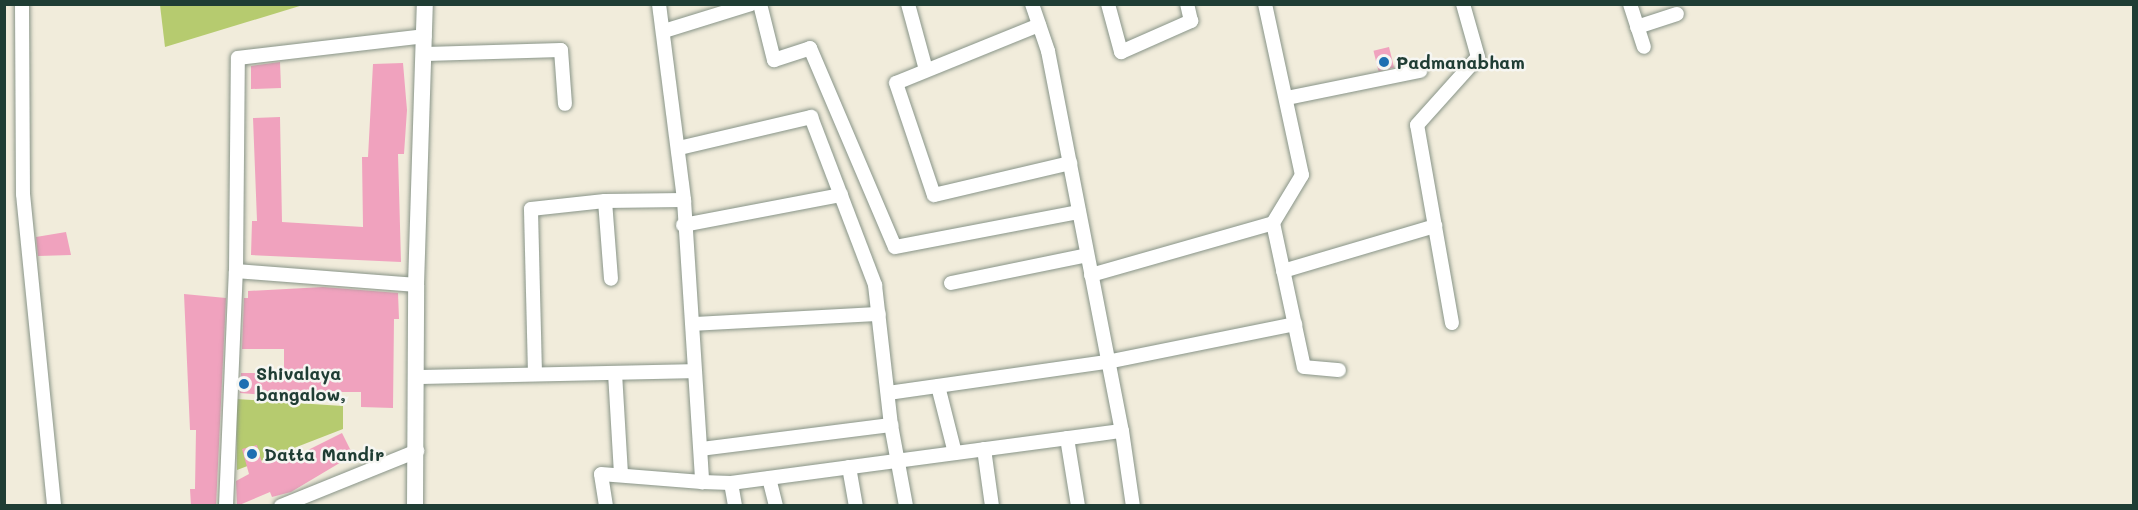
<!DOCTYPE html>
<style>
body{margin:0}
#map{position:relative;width:2138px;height:510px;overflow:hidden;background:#f1ecdb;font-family:Mali,sans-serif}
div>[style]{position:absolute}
.green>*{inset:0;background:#b6cb6f}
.building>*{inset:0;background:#f0a2be;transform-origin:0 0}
.roads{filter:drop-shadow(0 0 2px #889488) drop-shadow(0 0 2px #889488)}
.minor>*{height:14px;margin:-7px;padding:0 7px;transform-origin:7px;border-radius:7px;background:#fff}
.tertiary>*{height:16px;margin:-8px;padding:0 8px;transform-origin:8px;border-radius:8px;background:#fff}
.dots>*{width:16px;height:16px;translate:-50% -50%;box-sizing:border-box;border:3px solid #f6f6f2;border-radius:50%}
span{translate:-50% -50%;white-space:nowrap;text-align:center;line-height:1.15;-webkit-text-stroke:5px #f6f6f2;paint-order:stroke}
.poi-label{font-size:18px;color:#1f3d34;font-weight:700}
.left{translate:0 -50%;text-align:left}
.frame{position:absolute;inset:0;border:6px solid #1f3d34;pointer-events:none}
</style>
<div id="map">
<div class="green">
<i style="clip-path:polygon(160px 5px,160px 4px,303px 5px,165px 47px)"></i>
<i style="clip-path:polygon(236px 399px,343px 406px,343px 429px,237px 470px)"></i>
</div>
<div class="building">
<i style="left:1389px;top:47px;width:21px;height:16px;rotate:76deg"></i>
<i style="clip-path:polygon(280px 62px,281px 88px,251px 89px,251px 66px)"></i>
<i style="clip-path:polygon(403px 63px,407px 110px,404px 154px,398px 154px,401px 262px,251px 255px,252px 221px,257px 221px,253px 118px,280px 117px,282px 222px,363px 227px,362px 157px,368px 157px,373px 64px)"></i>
<i style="clip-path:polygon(66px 232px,71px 255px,38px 256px,36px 237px)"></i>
<i style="clip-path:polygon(323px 287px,398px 293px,399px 319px,394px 319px,393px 408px,361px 407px,361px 392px,328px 392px,328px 400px,240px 393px,241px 373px,284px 373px,284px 349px,242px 349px,244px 298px,248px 298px,248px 291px)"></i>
<i style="clip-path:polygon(184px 294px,226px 298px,216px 506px,191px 506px,190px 489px,195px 489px,196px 430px,190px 430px)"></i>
<i style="clip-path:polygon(342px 433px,353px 455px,291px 492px,272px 497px,270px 492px,237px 506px,236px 481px,249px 474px,242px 449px,257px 445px,262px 463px,306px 451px)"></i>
</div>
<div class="roads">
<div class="minor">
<i style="left:22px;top:4px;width:190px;rotate:89.7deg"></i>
<i style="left:23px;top:194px;width:314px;rotate:84.3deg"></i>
<i style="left:659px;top:4px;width:198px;rotate:82.7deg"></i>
<i style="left:684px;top:200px;width:283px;rotate:86.3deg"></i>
<i style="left:702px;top:482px;width:29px;rotate:2deg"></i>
<i style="left:731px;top:483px;width:23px;rotate:80deg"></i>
<i style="left:760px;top:4px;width:58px;rotate:76deg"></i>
<i style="left:774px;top:60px;width:38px;rotate:-18deg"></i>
<i style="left:810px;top:48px;width:216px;rotate:66.9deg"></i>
<i style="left:895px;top:247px;width:187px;rotate:-10.8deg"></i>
<i style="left:908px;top:4px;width:68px;rotate:74.7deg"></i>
<i style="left:1032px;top:4px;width:50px;rotate:71.2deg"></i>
<i style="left:1048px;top:51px;width:387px;rotate:79deg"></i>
<i style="left:1108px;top:4px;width:50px;rotate:74.8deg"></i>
<i style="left:1121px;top:52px;width:77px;rotate:-23.9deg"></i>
<i style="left:1191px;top:21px;width:17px;rotate:-103deg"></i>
<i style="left:1265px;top:4px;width:175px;rotate:77.8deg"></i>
<i style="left:1302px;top:175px;width:56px;rotate:121.1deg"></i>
<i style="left:1273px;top:223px;width:147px;rotate:77.9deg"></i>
<i style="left:1304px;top:367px;width:35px;rotate:5deg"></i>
<i style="left:1630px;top:4px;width:45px;rotate:72deg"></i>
<i style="left:1039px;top:25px;width:154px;rotate:157.9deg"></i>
<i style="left:896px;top:83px;width:118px;rotate:71.3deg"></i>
<i style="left:934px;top:195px;width:140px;rotate:-13.2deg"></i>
<i style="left:1637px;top:27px;width:42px;rotate:-18deg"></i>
<i style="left:664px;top:31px;width:91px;rotate:-17.2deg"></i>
<i style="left:426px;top:54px;width:135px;rotate:-1.7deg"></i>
<i style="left:561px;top:50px;width:54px;rotate:85.8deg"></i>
<i style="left:1287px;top:98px;width:136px;rotate:-11.5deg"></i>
<i style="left:679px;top:148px;width:136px;rotate:-13.2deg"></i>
<i style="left:811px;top:117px;width:180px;rotate:69.1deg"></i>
<i style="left:875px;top:285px;width:141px;rotate:83.5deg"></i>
<i style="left:891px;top:425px;width:82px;rotate:79.5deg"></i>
<i style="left:605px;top:201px;width:78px;rotate:85.6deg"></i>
<i style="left:683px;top:225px;width:161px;rotate:-10.8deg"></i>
<i style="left:236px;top:271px;width:181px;rotate:4.4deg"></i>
<i style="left:1283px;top:271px;width:159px;rotate:-16.5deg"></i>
<i style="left:1091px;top:275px;width:189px;rotate:-15.9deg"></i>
<i style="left:951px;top:283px;width:139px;rotate:-11.6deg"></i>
<i style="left:1452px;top:323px;width:201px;rotate:-100deg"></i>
<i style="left:1417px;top:125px;width:91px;rotate:-48.1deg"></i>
<i style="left:1478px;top:57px;width:55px;rotate:-105.8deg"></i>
<i style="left:693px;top:324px;width:186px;rotate:-3.1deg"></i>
<i style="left:615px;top:373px;width:102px;rotate:86.6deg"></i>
<i style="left:535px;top:374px;width:165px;rotate:-91.4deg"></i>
<i style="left:531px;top:209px;width:74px;rotate:-6.2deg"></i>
<i style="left:605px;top:201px;width:79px;rotate:-0.7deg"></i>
<i style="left:416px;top:377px;width:277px;rotate:-1.2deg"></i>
<i style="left:938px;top:386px;width:69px;rotate:75.8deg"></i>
<i style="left:888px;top:393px;width:221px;rotate:-8.1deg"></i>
<i style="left:1107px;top:362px;width:192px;rotate:-11.4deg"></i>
<i style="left:1067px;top:438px;width:69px;rotate:80.8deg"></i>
<i style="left:701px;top:449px;width:192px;rotate:-7.2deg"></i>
<i style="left:984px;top:449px;width:58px;rotate:82deg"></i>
<i style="left:849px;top:467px;width:40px;rotate:80deg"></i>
<i style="left:769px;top:478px;width:29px;rotate:76deg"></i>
<i style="left:731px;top:483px;width:394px;rotate:-7.6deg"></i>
<i style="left:1122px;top:431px;width:76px;rotate:81.7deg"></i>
<i style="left:226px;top:506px;width:235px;rotate:-87.6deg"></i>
<i style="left:236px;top:271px;width:213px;rotate:-89.5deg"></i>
<i style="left:238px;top:58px;width:188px;rotate:-6.7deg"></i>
<i style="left:281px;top:506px;width:147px;rotate:-22deg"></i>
<i style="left:606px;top:506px;width:32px;rotate:-99deg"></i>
<i style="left:601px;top:474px;width:101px;rotate:4.5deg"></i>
</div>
<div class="tertiary">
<i style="left:415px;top:506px;width:221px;rotate:-89.7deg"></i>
<i style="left:416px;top:285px;width:281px;rotate:-88.2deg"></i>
</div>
</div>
<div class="dots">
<i style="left:1384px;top:62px;background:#1f6fb2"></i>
<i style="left:244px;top:384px;background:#1f6fb2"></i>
<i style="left:252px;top:454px;background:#1f6fb2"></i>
</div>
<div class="poi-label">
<span class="left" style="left:1396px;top:62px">Padmanabham</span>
<span class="left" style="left:256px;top:384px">Shivalaya<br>bangalow,</span>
<span class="left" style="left:264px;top:454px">Datta Mandir</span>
</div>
<div class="frame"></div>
</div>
